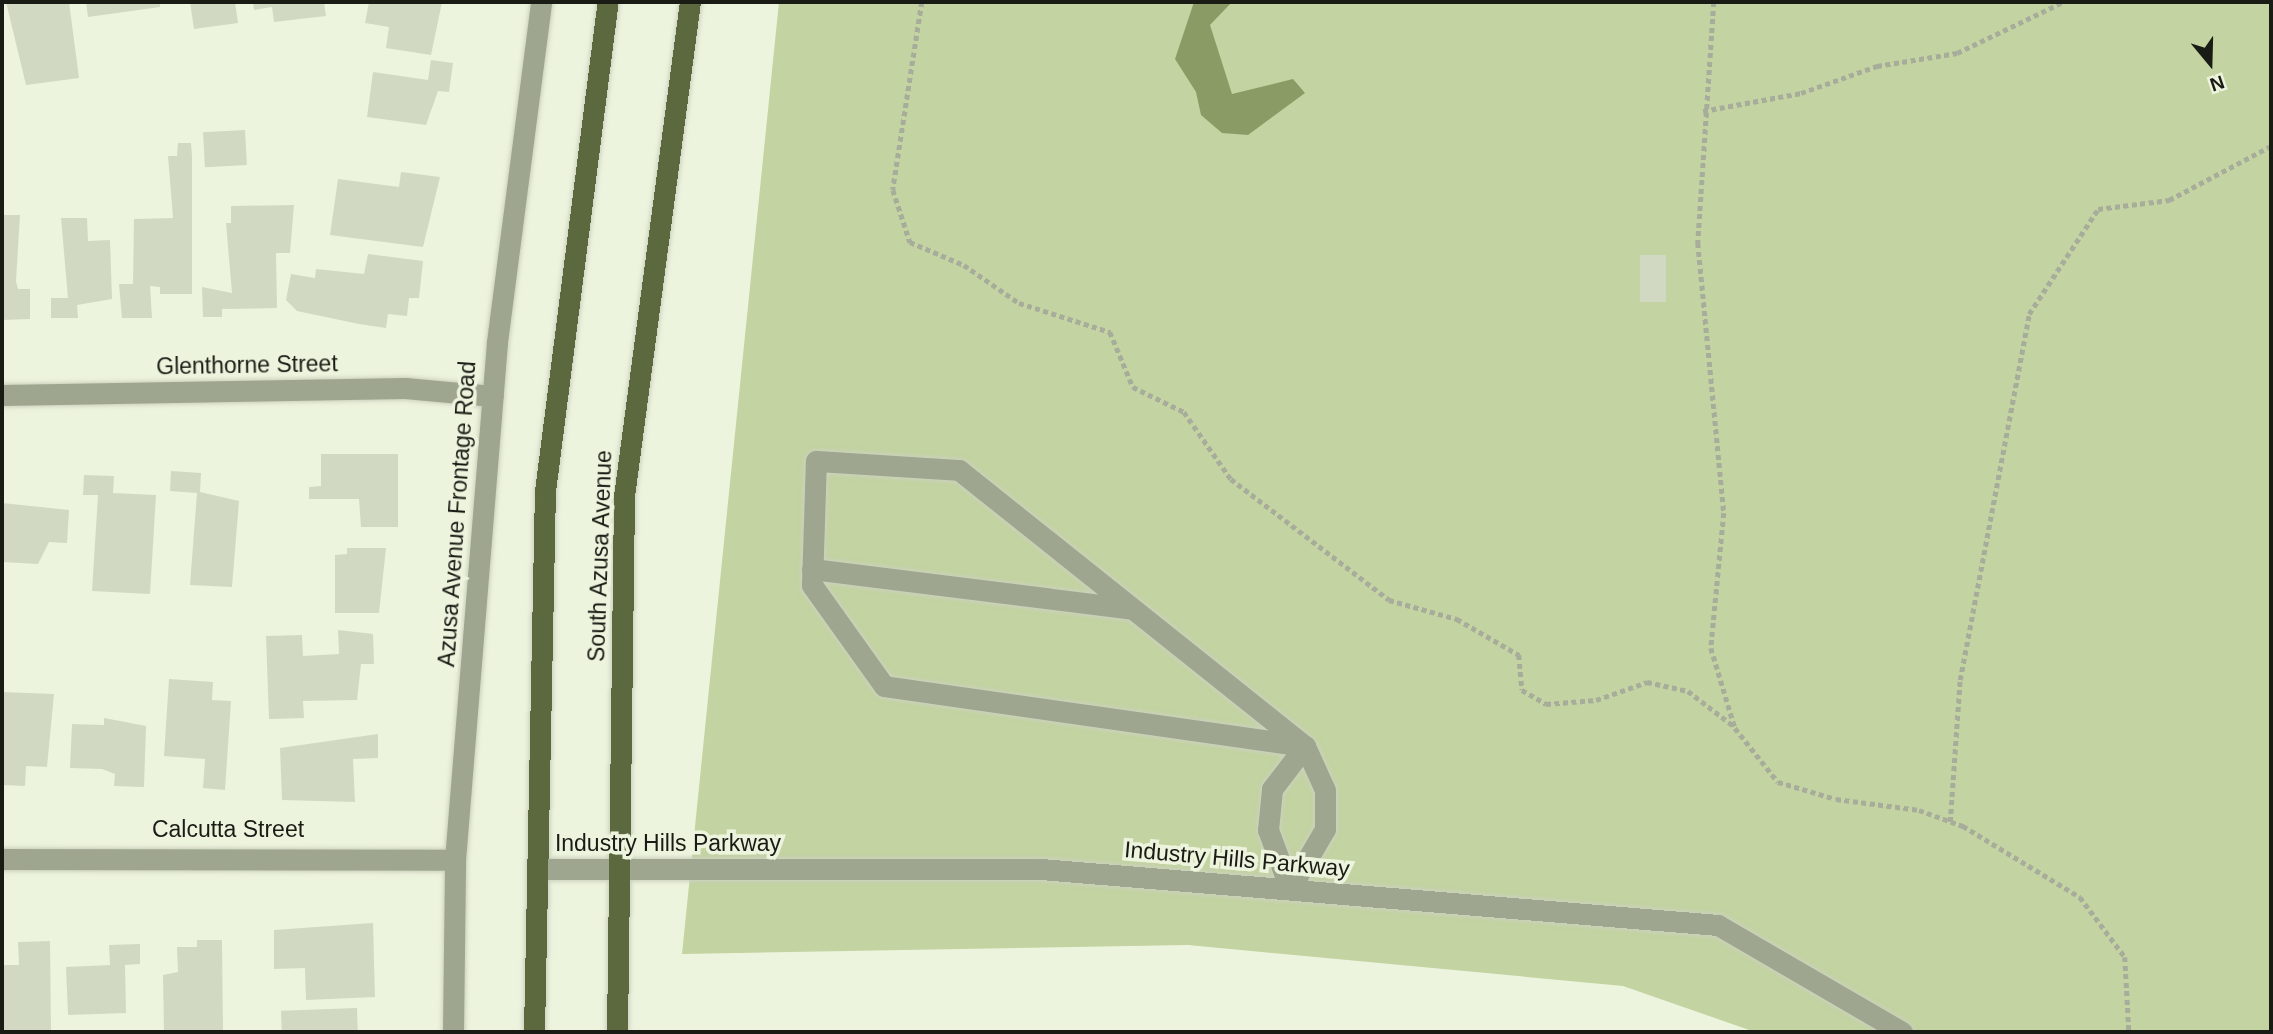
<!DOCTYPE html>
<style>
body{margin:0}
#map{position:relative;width:2273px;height:1034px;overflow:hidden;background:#edf4de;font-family:Arial,sans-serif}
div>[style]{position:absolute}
.green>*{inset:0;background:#c3d3a1}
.water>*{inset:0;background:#8b9b66}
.building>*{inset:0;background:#d1d9c2;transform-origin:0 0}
.path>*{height:4.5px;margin-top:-2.25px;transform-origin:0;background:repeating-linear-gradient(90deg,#a7ac9b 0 5px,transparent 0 8.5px)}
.roads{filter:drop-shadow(0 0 2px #cbd1be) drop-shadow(0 0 2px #cbd1be)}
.minor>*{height:21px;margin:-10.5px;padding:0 10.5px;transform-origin:10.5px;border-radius:10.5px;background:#9fa68f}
.major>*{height:21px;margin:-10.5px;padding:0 10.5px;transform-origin:10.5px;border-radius:10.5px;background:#5c693e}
span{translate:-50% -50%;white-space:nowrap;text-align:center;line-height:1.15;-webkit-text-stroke:7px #edf4de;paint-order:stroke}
.street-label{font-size:23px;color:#191c14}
.frame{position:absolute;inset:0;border:4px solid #191c14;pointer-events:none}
.north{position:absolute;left:2175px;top:28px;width:70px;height:70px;-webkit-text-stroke:5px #edf4de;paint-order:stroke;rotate:161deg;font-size:19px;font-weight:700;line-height:28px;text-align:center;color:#191c14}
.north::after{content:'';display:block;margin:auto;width:24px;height:32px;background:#191c14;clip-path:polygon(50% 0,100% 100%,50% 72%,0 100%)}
</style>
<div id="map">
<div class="green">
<i style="clip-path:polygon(779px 2px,2271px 2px,2271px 1032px,1755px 1032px,1623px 986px,1188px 945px,682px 954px)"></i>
</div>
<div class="water">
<i style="clip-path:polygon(1194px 2px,1232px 2px,1210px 25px,1232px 94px,1293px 79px,1305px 93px,1248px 135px,1222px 133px,1201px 115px,1196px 92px,1175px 59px)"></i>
</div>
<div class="building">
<i style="clip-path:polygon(6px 2px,69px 2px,79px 78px,26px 85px)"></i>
<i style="clip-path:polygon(86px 2px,160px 2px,160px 7px,88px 17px)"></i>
<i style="clip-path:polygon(190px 2px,235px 2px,238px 23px,194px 29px)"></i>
<i style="clip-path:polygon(253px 2px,324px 2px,326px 16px,274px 22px,272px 7px,254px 10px)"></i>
<i style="clip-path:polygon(369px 2px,442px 2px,431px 55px,386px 48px,389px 27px,365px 23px)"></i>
<i style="clip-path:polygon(431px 60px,453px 63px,449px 92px,438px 91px,426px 125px,367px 117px,373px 72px,428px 80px)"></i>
<i style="left:245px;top:130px;width:35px;height:42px;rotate:87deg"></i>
<i style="clip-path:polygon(178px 143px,191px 143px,192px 156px,192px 294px,160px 294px,160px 287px,150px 286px,152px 318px,122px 318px,119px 284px,133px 284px,134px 219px,173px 218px,168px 156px,177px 156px)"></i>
<i style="clip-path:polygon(401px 172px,440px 177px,423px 247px,330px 235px,338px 179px,399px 187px)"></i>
<i style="clip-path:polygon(294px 205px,290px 253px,276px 253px,277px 308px,222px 309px,222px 317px,203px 317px,202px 287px,232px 293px,226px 223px,231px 223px,231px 206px)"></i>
<i style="clip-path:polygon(2px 215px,20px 215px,16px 281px,18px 289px,30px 289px,30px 319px,2px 320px)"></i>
<i style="clip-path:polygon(61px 218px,87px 218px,88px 241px,110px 240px,112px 299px,77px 305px,78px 318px,51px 318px,51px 298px,68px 298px)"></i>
<i style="clip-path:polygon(368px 254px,423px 261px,419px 298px,409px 298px,407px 316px,388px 314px,386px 328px,359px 324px,297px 311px,286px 300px,291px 274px,315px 278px,316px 269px,364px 274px)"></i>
<i style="left:1640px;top:255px;width:26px;height:47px"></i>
<i style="clip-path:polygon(321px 454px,398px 454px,398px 527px,361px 527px,359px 499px,309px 499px,309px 487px,321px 486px)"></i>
<i style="clip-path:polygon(171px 471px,201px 473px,200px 492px,239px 501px,232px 587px,190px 585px,197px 493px,170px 491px)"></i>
<i style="clip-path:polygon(84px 475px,114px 476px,113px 493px,156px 495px,150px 594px,92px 591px,98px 495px,83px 495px)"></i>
<i style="clip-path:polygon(2px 503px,69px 510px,67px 543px,49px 542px,38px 564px,2px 562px)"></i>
<i style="clip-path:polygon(347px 548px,386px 548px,379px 613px,335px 613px,335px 555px,347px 554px)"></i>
<i style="clip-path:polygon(338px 630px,373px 634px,374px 664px,361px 664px,357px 700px,303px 701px,304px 718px,269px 719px,266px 636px,302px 635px,303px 656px,339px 654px)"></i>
<i style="clip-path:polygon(169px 679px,213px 682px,212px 700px,231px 701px,225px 790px,203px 788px,205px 759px,164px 756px)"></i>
<i style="clip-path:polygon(2px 692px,54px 694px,47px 767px,26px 766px,25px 786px,2px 785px)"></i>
<i style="clip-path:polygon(104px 718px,146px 726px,144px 787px,114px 786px,115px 774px,102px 769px,70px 768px,72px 724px,104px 725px)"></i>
<i style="clip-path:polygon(378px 734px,378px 758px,353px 759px,355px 802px,282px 800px,280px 748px)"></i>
<i style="clip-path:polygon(373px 923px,375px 997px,306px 1000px,305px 968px,274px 969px,274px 930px)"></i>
<i style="clip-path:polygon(197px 940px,222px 940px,223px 1032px,164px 1032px,163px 975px,178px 972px,177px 947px,197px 947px)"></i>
<i style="clip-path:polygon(50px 941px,51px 1032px,2px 1032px,2px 965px,19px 965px,18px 942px)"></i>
<i style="clip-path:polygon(140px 944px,140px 964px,125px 965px,126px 1013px,68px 1015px,66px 967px,110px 965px,109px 945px)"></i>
<i style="left:357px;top:1008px;width:24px;height:76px;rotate:88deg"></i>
</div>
<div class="path">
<i style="left:922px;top:2px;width:190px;rotate:98.8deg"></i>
<i style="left:893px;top:190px;width:55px;rotate:71.9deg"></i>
<i style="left:910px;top:242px;width:59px;rotate:23.1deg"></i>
<i style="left:964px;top:265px;width:67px;rotate:34.6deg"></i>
<i style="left:1019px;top:303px;width:96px;rotate:17.7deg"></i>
<i style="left:1110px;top:332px;width:60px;rotate:67.3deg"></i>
<i style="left:1133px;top:387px;width:57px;rotate:26.1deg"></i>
<i style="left:1184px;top:412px;width:82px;rotate:55deg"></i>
<i style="left:1231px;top:479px;width:199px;rotate:37.4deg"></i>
<i style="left:1389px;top:600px;width:71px;rotate:15.6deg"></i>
<i style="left:1457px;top:619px;width:72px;rotate:30.1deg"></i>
<i style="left:1519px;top:655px;width:35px;rotate:85deg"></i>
<i style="left:1522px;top:690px;width:28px;rotate:30deg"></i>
<i style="left:1546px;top:704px;width:50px;rotate:-4.6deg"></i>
<i style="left:1596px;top:700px;width:54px;rotate:-19.4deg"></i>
<i style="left:1647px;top:682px;width:42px;rotate:12.4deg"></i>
<i style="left:1688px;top:691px;width:59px;rotate:37.5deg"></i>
<i style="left:1714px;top:2px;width:242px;rotate:93.8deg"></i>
<i style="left:1698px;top:243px;width:271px;rotate:84.5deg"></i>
<i style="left:1724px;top:513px;width:136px;rotate:95.5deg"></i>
<i style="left:1711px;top:648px;width:84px;rotate:73.3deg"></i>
<i style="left:1735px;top:728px;width:69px;rotate:51.5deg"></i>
<i style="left:1778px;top:782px;width:60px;rotate:16.3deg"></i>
<i style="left:1836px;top:799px;width:84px;rotate:7.5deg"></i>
<i style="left:1919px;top:810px;width:47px;rotate:20deg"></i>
<i style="left:1963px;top:826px;width:137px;rotate:31.3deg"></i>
<i style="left:2080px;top:897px;width:75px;rotate:53.1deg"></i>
<i style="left:2125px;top:957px;width:75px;rotate:86.9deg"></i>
<i style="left:1703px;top:111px;width:100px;rotate:-10.4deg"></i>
<i style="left:1801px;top:93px;width:81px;rotate:-19.6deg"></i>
<i style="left:1877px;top:66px;width:81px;rotate:-9.2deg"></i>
<i style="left:1957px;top:53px;width:118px;rotate:-25.7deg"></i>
<i style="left:1950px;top:822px;width:142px;rotate:-86deg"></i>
<i style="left:1960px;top:680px;width:372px;rotate:-79.3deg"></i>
<i style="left:2029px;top:314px;width:126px;rotate:-56.7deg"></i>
<i style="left:2098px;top:209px;width:72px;rotate:-7.2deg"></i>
<i style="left:2169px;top:200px;width:115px;rotate:-27.9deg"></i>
</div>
<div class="roads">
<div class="minor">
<i style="left:2px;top:395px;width:403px;rotate:-1deg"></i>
<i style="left:405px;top:388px;width:88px;rotate:5.2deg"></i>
<i style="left:816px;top:461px;width:143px;rotate:3.6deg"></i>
<i style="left:959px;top:470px;width:443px;rotate:38.6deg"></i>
<i style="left:1305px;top:746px;width:425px;rotate:-171.9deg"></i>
<i style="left:884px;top:686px;width:124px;rotate:-125.5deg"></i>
<i style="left:812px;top:585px;width:124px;rotate:-88.2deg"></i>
<i style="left:812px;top:569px;width:323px;rotate:7.1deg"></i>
<i style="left:1305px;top:746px;width:48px;rotate:65.6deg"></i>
<i style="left:1325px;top:790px;width:39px;rotate:90deg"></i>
<i style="left:1325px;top:829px;width:69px;rotate:120.3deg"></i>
<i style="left:1290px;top:889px;width:63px;rotate:-110.4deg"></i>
<i style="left:1268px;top:830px;width:41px;rotate:-84.4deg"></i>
<i style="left:1272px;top:789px;width:54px;rotate:-52.5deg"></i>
<i style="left:2px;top:859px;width:453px;rotate:0.1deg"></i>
<i style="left:537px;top:869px;width:504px"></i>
<i style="left:1041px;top:869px;width:679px;rotate:4.73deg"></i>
<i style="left:1718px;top:925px;width:213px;rotate:30.2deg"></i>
<i style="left:453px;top:1032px;width:172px;rotate:-89.3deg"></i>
<i style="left:455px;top:860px;width:520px;rotate:-85.36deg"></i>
<i style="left:497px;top:342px;width:343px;rotate:-82.6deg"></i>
</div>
<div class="major">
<i style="left:534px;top:1032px;width:541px;rotate:-88.84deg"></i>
<i style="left:545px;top:491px;width:493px;rotate:-82.7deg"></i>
<i style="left:617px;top:1032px;width:536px;rotate:-89.25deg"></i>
<i style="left:624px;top:496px;width:498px;rotate:-82.4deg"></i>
</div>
</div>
<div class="street-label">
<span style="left:247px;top:365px;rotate:-1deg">Glenthorne Street</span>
<span style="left:457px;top:514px;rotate:-86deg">Azusa Avenue Frontage Road</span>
<span style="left:600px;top:556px;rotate:-88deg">South Azusa Avenue</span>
<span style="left:228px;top:829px">Calcutta Street</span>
<span style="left:668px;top:843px">Industry Hills Parkway</span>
<span style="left:1237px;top:859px;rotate:5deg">Industry Hills Parkway</span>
</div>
<div class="frame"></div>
<div class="north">N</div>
</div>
